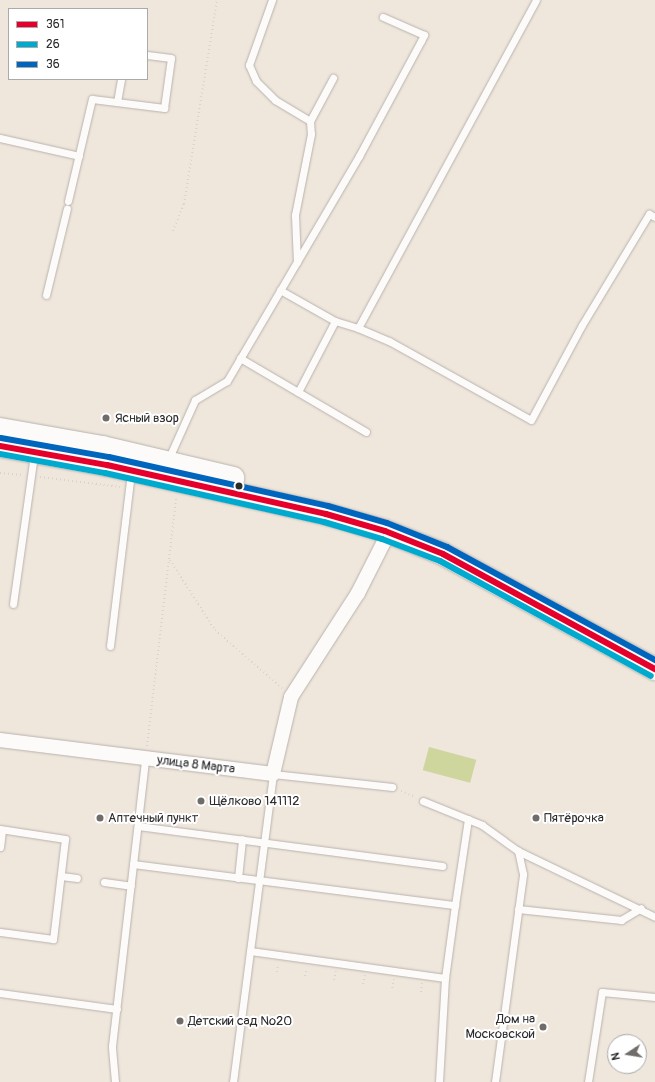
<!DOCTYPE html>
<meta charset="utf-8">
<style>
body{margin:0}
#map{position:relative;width:655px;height:1082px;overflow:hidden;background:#efe6dc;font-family:Pangolin,sans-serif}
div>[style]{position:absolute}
.green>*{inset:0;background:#ced69e;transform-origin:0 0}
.path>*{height:2px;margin-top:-1px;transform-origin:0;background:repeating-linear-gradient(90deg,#d6d3d0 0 1px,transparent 0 4px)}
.roads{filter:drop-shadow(0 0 1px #b8b3ad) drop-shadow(0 0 1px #b8b3ad)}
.service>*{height:7px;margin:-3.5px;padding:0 3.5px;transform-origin:3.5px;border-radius:3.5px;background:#fdfbfa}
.minor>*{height:14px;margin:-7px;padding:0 7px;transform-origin:7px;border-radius:7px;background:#fdfbfa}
.primary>*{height:22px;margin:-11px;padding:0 11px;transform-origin:11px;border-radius:11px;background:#fdfbfa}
.bus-1>*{height:6px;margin:-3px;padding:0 3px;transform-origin:3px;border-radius:3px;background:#e4002b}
.bus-2>*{height:6px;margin:-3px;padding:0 3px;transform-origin:3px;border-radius:3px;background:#00a9ce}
.bus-3>*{height:6px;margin:-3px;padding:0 3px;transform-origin:3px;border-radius:3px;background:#0065bd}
.dots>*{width:11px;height:11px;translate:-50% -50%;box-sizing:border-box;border:2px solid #fff;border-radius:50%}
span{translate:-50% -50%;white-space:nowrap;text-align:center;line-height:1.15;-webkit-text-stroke:4px #fff;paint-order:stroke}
.poi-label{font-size:13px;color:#2b2b2b}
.left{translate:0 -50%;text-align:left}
.right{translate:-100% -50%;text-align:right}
.street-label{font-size:13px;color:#2b2b2b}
.legend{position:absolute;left:8px;top:8px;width:140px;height:72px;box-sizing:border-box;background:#fff;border:1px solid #aaa;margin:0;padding:5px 7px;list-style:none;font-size:12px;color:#2b2b2b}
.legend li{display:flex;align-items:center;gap:8px;height:20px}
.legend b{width:20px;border:1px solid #aaa}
.north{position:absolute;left:607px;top:1034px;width:40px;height:40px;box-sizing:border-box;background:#fff;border:1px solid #aaa;border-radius:50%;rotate:258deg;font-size:11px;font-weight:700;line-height:16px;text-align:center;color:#2b2b2b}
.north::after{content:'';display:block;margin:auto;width:14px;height:18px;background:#706c69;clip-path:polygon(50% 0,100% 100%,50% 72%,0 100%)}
</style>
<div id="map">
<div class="green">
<i style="left:429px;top:747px;width:49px;height:24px;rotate:15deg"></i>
</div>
<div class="path">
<i style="left:173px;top:231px;width:29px;rotate:-68deg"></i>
<i style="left:184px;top:204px;width:207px;rotate:-80.8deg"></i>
<i style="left:0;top:473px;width:21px;rotate:5deg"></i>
<i style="left:40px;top:477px;width:82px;rotate:7deg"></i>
<i style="left:170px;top:560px;width:83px;rotate:57.3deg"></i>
<i style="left:215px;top:630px;width:89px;rotate:40.9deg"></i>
<i style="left:147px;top:746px;width:250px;rotate:-83.3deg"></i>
<i style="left:401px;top:791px;width:15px;rotate:23deg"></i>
<i style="left:277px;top:972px;width:8px;rotate:-83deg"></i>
<i style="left:305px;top:976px;width:8px;rotate:-76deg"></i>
<i style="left:334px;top:980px;width:9px;rotate:-77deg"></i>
<i style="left:363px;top:984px;width:9px;rotate:-77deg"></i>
<i style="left:392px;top:988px;width:9px;rotate:-77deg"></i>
<i style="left:421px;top:992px;width:9px;rotate:-84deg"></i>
</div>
<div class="roads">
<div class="service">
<i style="left:272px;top:0;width:69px;rotate:109.5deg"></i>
<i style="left:249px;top:65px;width:17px;rotate:66deg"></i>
<i style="left:256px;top:81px;width:27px;rotate:45deg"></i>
<i style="left:275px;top:100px;width:41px;rotate:31deg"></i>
<i style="left:310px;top:121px;width:13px;rotate:86deg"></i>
<i style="left:311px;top:134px;width:83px;rotate:101.2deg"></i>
<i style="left:295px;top:215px;width:47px;rotate:87.6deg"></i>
<i style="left:117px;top:102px;width:23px;rotate:-80deg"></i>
<i style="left:310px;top:121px;width:49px;rotate:-61.9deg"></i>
<i style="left:0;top:138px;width:81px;rotate:12.8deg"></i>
<i style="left:68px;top:201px;width:105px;rotate:-76.8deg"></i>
<i style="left:92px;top:99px;width:73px;rotate:7.1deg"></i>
<i style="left:164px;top:108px;width:50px;rotate:-82deg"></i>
<i style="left:171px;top:58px;width:24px;rotate:-173deg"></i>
<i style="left:280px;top:290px;width:63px;rotate:29.4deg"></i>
<i style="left:46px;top:295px;width:89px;rotate:-76.4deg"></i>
<i style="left:358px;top:328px;width:34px;rotate:23deg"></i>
<i style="left:389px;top:341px;width:162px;rotate:29.1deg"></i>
<i style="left:531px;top:420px;width:108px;rotate:-61.8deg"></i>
<i style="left:582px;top:325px;width:130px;rotate:-58.9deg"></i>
<i style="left:649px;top:214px;width:7px;rotate:27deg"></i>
<i style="left:240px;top:358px;width:146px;rotate:30.4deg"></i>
<i style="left:298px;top:392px;width:80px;rotate:-62.5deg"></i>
<i style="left:335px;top:321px;width:24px;rotate:17deg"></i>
<i style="left:358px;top:328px;width:373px;rotate:-61.5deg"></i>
<i style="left:168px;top:460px;width:66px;rotate:-65.8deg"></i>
<i style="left:195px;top:400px;width:37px;rotate:-31deg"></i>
<i style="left:227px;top:381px;width:261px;rotate:-59.6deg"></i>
<i style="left:359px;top:156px;width:131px;rotate:-61.7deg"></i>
<i style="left:421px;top:41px;width:7px;rotate:-63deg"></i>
<i style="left:424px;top:35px;width:45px;rotate:-156.3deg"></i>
<i style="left:13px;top:604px;width:151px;rotate:-82deg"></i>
<i style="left:110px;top:646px;width:174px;rotate:-83.1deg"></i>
<i style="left:423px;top:801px;width:64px;rotate:22.1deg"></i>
<i style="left:482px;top:825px;width:44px;rotate:35.8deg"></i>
<i style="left:518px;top:851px;width:152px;rotate:25.7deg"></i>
<i style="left:138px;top:826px;width:307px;rotate:7.5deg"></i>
<i style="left:0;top:829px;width:66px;rotate:8.7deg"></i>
<i style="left:65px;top:839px;width:101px;rotate:96.8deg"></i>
<i style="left:53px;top:939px;width:53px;rotate:-172.5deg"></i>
<i style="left:0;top:847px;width:16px;rotate:-83deg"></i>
<i style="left:133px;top:864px;width:325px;rotate:7.3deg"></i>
<i style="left:455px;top:905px;width:87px;rotate:-81.4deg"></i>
<i style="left:61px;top:876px;width:16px;rotate:7deg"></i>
<i style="left:238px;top:878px;width:39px;rotate:-84deg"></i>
<i style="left:104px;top:882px;width:27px;rotate:8deg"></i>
<i style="left:518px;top:909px;width:104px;rotate:6.1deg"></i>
<i style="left:621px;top:920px;width:23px;rotate:-31deg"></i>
<i style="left:250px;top:951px;width:197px;rotate:7.9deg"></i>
<i style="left:0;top:993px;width:118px;rotate:7.8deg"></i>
<i style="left:115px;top:1082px;width:36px;rotate:-95deg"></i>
<i style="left:112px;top:1046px;width:289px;rotate:-83.4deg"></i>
<i style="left:233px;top:1082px;width:311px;rotate:-82.6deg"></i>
<i style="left:273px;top:774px;width:120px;rotate:6.2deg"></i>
<i style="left:439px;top:1082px;width:104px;rotate:-86.7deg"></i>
<i style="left:445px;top:978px;width:74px;rotate:-82.2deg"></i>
<i style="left:495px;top:1082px;width:210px;rotate:-82.3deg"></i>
<i style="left:523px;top:874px;width:24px;rotate:-102deg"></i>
<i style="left:588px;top:1082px;width:91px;rotate:-81.2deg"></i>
<i style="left:602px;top:992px;width:53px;rotate:5.4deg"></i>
</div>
<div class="minor">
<i style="left:0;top:740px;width:275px;rotate:7.1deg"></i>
<i style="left:273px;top:774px;width:79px;rotate:-76.8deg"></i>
<i style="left:291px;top:697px;width:124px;rotate:-57.2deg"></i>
<i style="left:358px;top:593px;width:68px;rotate:-63.1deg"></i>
</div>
<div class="primary">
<i style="left:0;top:429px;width:104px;rotate:10deg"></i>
<i style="left:102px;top:447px;width:135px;rotate:13.3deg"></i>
<i style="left:0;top:446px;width:109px;rotate:10.1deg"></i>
<i style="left:107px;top:465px;width:224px;rotate:12.6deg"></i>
<i style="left:326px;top:514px;width:61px;rotate:16.1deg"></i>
<i style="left:385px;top:531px;width:62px;rotate:21.6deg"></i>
<i style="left:443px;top:554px;width:241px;rotate:28.5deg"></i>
</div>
</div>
<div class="bus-1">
<i style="left:0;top:446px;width:109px;rotate:10.1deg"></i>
<i style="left:107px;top:465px;width:224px;rotate:12.6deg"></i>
<i style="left:326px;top:514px;width:61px;rotate:16.1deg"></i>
<i style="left:385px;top:531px;width:62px;rotate:21.6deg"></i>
<i style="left:443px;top:554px;width:241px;rotate:28.5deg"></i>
</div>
<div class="bus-2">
<i style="left:0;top:454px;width:107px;rotate:10.3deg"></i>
<i style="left:105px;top:473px;width:224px;rotate:12.6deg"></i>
<i style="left:324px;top:522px;width:60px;rotate:16.3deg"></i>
<i style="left:382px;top:539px;width:62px;rotate:20.8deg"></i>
<i style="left:440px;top:561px;width:240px;rotate:28.6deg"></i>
</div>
<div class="bus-3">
<i style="left:1px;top:438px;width:110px;rotate:10deg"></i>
<i style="left:109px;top:457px;width:224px;rotate:12.6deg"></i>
<i style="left:328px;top:506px;width:61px;rotate:16.1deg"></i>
<i style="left:387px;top:523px;width:65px;rotate:21.8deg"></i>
<i style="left:447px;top:547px;width:237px;rotate:28.5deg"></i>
</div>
<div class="dots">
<i style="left:106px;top:418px;background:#706c69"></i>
<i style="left:239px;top:486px;background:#2b2b2b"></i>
<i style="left:201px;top:801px;background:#706c69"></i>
<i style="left:100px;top:818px;background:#706c69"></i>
<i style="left:536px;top:818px;background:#706c69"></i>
<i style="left:180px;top:1021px;background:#706c69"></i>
<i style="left:543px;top:1027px;background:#706c69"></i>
</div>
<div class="poi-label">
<span class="left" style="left:115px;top:418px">Ясный взор</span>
<span class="left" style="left:209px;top:801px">Щёлково 141112</span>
<span class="left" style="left:108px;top:818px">Аптечный пункт</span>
<span class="left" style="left:544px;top:818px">Пятёрочка</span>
<span class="right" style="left:535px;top:1027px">Дом на<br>Московской</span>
<span class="left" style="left:188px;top:1021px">Детский сад №20</span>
</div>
<div class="street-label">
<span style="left:196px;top:765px;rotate:7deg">улица 8 Марта</span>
</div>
<ul class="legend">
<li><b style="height:5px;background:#e4002b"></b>361</li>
<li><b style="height:5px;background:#00a9ce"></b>26</li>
<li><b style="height:5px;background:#0065bd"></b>36</li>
</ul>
<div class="north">N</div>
</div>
